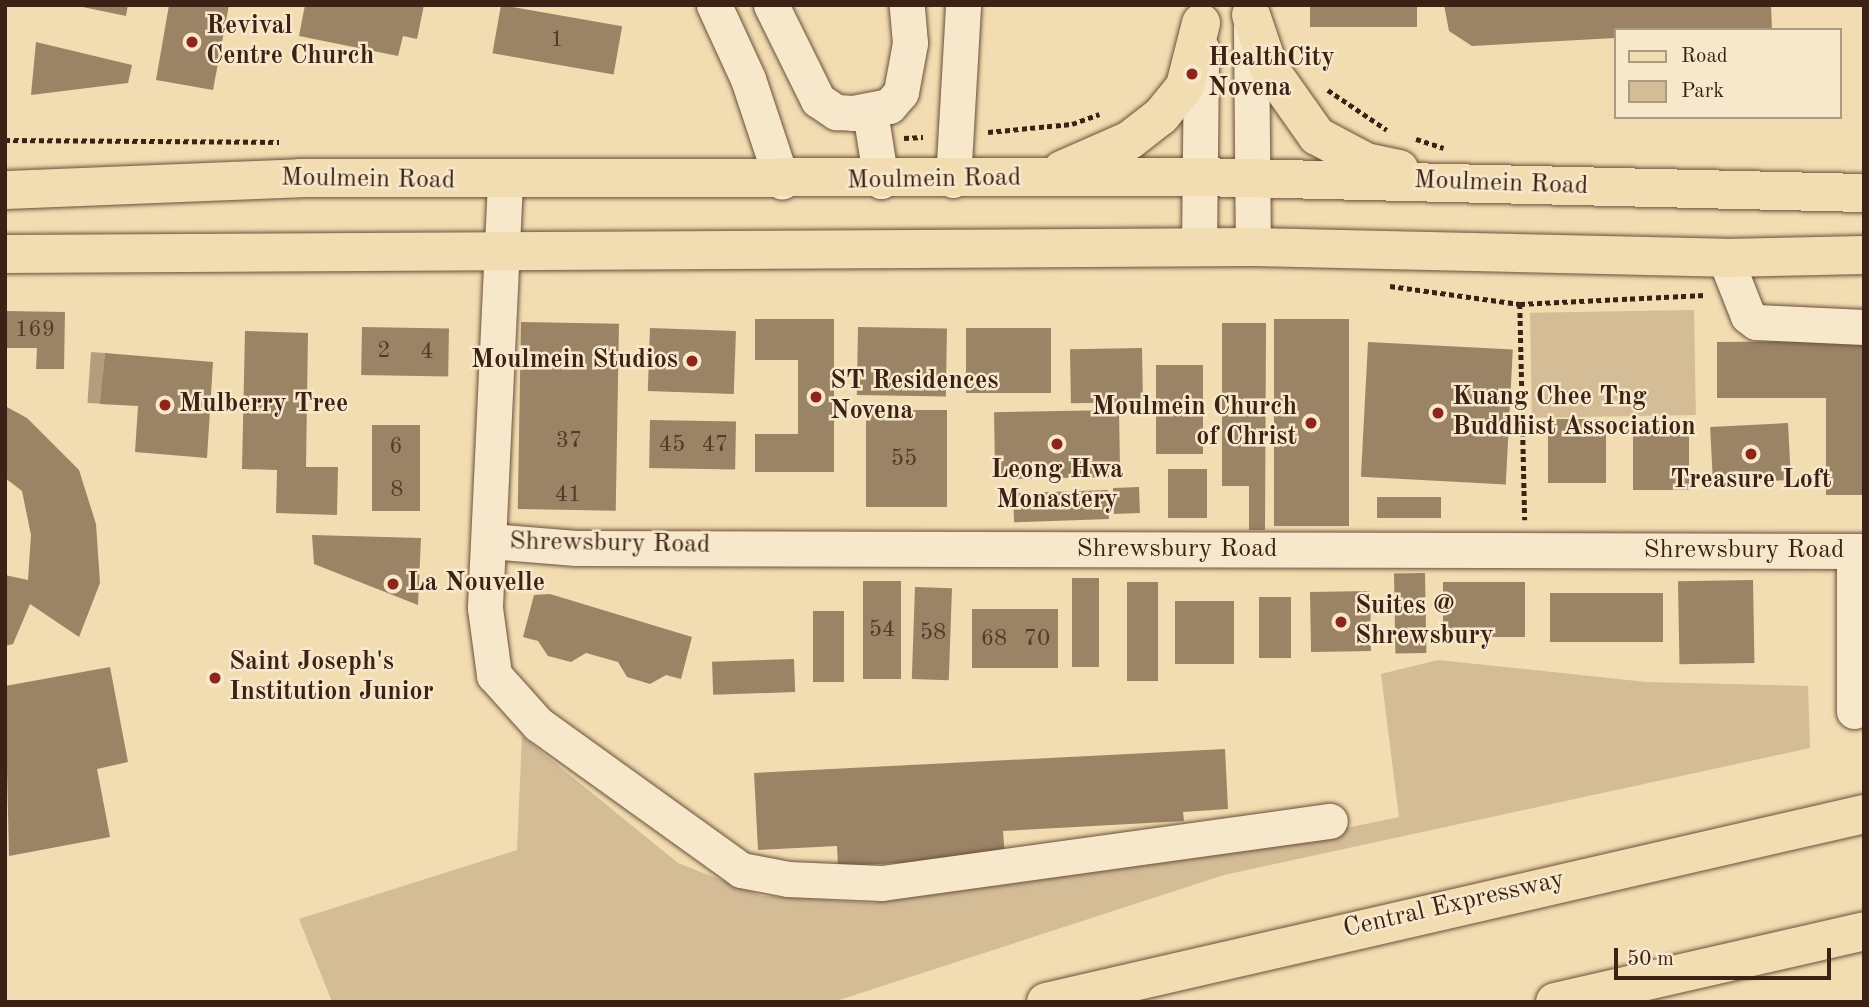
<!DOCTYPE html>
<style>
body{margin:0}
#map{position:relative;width:1869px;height:1007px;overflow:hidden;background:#f2dcb1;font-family:"Old Standard TT",serif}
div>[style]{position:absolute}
.green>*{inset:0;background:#d3bc96;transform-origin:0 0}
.water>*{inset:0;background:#b49d7c;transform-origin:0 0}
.building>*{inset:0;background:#9b8366;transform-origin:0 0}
.path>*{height:4.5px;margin-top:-2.25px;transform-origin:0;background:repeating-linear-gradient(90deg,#3c2214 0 5px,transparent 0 8.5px)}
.roads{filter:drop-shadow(0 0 2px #6a503b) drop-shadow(0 0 2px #6a503b)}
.minor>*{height:35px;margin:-17.5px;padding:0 17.5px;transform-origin:17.5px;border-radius:17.5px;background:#f7e8cc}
.major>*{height:38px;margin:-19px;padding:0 19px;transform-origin:19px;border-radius:19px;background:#f2dcb1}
.highway>*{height:38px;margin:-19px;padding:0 19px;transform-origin:19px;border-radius:19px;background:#f2dcb1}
.dots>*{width:19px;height:19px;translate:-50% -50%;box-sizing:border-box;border:4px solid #f7e8cc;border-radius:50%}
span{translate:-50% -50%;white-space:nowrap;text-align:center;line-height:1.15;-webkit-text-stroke:5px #f7e8cc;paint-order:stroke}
.number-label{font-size:23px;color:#543a28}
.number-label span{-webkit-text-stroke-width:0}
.poi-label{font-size:26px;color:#3c2214;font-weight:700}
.left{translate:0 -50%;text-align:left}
.right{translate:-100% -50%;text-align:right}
.street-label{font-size:26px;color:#3c2214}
.frame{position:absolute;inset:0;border:7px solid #3c2214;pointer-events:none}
.legend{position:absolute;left:1614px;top:28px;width:228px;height:91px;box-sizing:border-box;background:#f7e8cc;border:2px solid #ac9982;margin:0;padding:9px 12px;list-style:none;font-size:21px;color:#3c2214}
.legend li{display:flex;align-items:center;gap:14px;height:35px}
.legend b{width:35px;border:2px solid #ac9982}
.scale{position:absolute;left:1614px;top:948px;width:217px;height:32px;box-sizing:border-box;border:4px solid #3c2214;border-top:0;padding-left:9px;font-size:21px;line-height:24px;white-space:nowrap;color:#3c2214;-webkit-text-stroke:5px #f7e8cc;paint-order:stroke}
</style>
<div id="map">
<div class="green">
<i style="left:1694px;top:310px;width:105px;height:164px;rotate:89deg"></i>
<i style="clip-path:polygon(1438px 660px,1646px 682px,1808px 686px,1810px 748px,1224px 875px,833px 1002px,332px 1002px,299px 919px,517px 850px,522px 736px,678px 863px,762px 896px,874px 903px,1217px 855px,1399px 817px,1381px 674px)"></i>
</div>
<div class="water">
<i style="left:91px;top:352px;width:14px;height:51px;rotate:4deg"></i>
</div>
<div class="building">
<i style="clip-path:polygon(73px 5px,128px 5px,126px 16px)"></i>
<i style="clip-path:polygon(169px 5px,229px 5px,213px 90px,156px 80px)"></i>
<i style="clip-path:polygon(305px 5px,424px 5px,417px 39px,403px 36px,398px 56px,299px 36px)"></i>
<i style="left:501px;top:5px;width:123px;height:49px;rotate:10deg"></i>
<i style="left:1310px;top:5px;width:107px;height:22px"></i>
<i style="clip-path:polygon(1444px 5px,1771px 5px,1772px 30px,1615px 30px,1615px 38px,1472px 46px,1449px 31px)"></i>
<i style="clip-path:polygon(36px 42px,132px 65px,128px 83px,31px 95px)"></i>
<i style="clip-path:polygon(5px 311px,65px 312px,64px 369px,36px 369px,37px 348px,5px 348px)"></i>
<i style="clip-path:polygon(755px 319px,834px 319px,834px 472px,755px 472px,755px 434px,798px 434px,798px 360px,755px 360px)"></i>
<i style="left:1274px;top:319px;width:75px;height:207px"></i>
<i style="left:521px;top:322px;width:98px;height:187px;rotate:1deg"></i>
<i style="clip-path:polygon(1222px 323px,1266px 323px,1265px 530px,1249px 530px,1249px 486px,1222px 486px)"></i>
<i style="left:362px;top:327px;width:87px;height:48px;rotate:1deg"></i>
<i style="left:858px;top:327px;width:89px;height:68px;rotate:1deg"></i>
<i style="left:650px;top:328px;width:86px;height:63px;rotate:2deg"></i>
<i style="left:966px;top:328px;width:85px;height:65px"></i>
<i style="clip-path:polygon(245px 331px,308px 333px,306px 467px,338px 467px,337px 515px,276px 513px,277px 470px,242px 469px)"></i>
<i style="clip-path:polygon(1864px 341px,1864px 495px,1826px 495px,1826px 398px,1717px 398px,1717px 342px)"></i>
<i style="left:1368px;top:342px;width:145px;height:135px;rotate:3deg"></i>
<i style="left:1142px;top:348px;width:54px;height:72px;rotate:89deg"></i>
<i style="clip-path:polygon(105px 353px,213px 362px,207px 458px,135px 452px,138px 406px,100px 404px)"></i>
<i style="left:1156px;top:365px;width:47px;height:89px"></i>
<i style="clip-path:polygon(5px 406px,27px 418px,79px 470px,96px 524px,100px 583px,79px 637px,30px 604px,13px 644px,5px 646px,5px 575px,28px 580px,31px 535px,22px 491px,5px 478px)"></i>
<i style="left:866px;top:410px;width:81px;height:97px"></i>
<i style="left:1119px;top:410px;width:67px;height:125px;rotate:89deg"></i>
<i style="left:1548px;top:419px;width:58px;height:64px"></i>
<i style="left:650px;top:420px;width:86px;height:48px;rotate:1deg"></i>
<i style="left:1788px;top:423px;width:57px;height:78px;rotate:87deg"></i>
<i style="left:372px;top:425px;width:48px;height:86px"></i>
<i style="left:1689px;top:428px;width:62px;height:56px;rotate:90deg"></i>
<i style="left:1207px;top:469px;width:49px;height:39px;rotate:90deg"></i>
<i style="left:1139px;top:487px;width:26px;height:26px;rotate:88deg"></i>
<i style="left:1108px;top:490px;width:29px;height:95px;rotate:88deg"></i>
<i style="left:1377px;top:497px;width:64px;height:21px"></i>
<i style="clip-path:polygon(312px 535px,421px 538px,418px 605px,314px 564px)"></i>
<i style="left:1425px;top:573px;width:80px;height:31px;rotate:89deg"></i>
<i style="left:1072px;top:578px;width:27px;height:89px"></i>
<i style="left:1753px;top:580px;width:83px;height:75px;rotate:89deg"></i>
<i style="left:863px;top:581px;width:38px;height:98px"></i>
<i style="left:1127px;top:582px;width:31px;height:99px"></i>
<i style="left:1525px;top:582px;width:55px;height:82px;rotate:90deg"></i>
<i style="left:915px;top:587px;width:37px;height:92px;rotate:2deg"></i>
<i style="left:1370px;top:591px;width:60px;height:60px;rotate:89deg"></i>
<i style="left:1550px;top:593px;width:113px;height:49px"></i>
<i style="clip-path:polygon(550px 594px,692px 637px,681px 679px,666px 675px,650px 684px,627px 677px,618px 662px,586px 653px,571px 662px,548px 656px,538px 641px,523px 637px,534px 595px)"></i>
<i style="left:1259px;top:597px;width:32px;height:61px"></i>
<i style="left:1175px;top:601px;width:59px;height:63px"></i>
<i style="left:972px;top:609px;width:86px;height:59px"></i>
<i style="left:813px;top:611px;width:31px;height:71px"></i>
<i style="left:794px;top:659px;width:33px;height:82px;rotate:88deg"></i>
<i style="clip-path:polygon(110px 667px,128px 762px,97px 769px,110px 837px,9px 856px,5px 686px)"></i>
<i style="clip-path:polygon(1225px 749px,1228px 809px,1183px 812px,1184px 821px,1003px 831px,1005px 858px,838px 866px,837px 846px,758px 850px,754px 773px)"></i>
</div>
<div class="path">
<i style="left:1328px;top:90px;width:71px;rotate:34.1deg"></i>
<i style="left:988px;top:132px;width:84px;rotate:-5.4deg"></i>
<i style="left:1072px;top:124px;width:29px;rotate:-20deg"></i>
<i style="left:904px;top:138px;width:19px;rotate:-3deg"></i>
<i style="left:1416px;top:139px;width:29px;rotate:18deg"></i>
<i style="left:5px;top:140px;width:274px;rotate:0.4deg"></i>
<i style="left:1390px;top:286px;width:131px;rotate:7.9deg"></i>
<i style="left:1520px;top:304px;width:185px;rotate:-2.8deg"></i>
<i style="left:1520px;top:304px;width:216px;rotate:88.7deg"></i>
</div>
<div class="roads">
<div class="minor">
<i style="left:714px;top:5px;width:81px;rotate:65.3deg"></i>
<i style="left:748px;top:79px;width:108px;rotate:71.6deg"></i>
<i style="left:771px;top:5px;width:106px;rotate:63.7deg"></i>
<i style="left:818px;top:100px;width:22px;rotate:34deg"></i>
<i style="left:836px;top:112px;width:17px;rotate:3deg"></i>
<i style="left:853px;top:113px;width:37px;rotate:-11deg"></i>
<i style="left:889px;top:106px;width:18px;rotate:-49deg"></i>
<i style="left:901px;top:92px;width:50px;rotate:-79.6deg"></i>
<i style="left:910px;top:43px;width:38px;rotate:-95deg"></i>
<i style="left:1251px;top:27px;width:220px;rotate:89.5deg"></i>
<i style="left:870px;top:112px;width:70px;rotate:80.9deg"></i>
<i style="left:953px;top:180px;width:175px;rotate:-86.7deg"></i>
<i style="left:505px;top:182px;width:426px;rotate:92.7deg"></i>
<i style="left:485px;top:608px;width:68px;rotate:82.3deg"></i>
<i style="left:494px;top:675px;width:66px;rotate:48.1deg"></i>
<i style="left:538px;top:724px;width:250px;rotate:35.7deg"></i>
<i style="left:741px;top:870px;width:48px;rotate:10.8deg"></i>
<i style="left:788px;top:879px;width:94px;rotate:2.4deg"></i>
<i style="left:882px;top:883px;width:452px;rotate:-7.9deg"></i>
<i style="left:1199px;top:248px;width:200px;rotate:-89.4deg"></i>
<i style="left:1725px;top:258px;width:62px;rotate:68.4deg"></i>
<i style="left:1748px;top:316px;width:10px;rotate:37deg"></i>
<i style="left:1756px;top:322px;width:108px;rotate:2.7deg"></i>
<i style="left:490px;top:541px;width:86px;rotate:4.7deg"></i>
<i style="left:576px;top:548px;width:1288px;rotate:0.13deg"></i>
<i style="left:1854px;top:711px;width:160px;rotate:-90deg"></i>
</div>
<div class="major">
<i style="left:1251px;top:15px;width:56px;rotate:71.2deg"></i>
<i style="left:1269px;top:68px;width:83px;rotate:54.8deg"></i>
<i style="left:1317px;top:136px;width:55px;rotate:28deg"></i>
<i style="left:1366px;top:162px;width:34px;rotate:12deg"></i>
<i style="left:1062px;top:170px;width:74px;rotate:-23.8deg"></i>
<i style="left:1130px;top:140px;width:39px;rotate:-38deg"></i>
<i style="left:1161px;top:116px;width:38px;rotate:-51deg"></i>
<i style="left:1185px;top:86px;width:65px;rotate:-75.7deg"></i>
<i style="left:5px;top:190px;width:295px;rotate:-2.3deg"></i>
<i style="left:300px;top:178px;width:899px;rotate:-0.06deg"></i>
<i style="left:1199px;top:177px;width:665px;rotate:1.38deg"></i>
<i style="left:5px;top:254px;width:1248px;rotate:-0.32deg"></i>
<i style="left:1253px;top:247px;width:472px;rotate:1.3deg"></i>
<i style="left:1725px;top:258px;width:139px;rotate:-1.2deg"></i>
</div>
<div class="highway">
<i style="left:1046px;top:1002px;width:839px;rotate:-12.94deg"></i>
<i style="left:1555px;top:1002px;width:317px;rotate:-12.9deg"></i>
</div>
</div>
<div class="dots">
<i style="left:192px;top:42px;background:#8f2418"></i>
<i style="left:1192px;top:74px;background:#8f2418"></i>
<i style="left:692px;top:361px;background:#8f2418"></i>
<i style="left:816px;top:397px;background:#8f2418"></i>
<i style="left:165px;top:405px;background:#8f2418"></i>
<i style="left:1438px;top:413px;background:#8f2418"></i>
<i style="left:1311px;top:423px;background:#8f2418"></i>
<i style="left:1057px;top:444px;background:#8f2418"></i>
<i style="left:1751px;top:454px;background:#8f2418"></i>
<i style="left:393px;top:584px;background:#8f2418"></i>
<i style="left:1341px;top:622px;background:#8f2418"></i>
<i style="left:215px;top:678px;background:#8f2418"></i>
</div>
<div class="number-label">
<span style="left:557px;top:40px">1</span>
<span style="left:35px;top:330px">169</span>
<span style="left:384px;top:351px">2</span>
<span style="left:427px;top:352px">4</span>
<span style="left:569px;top:441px">37</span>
<span style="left:672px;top:445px">45</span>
<span style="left:715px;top:445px">47</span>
<span style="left:396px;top:447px">6</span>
<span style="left:904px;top:459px">55</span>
<span style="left:397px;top:490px">8</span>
<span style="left:568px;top:495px">41</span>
<span style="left:882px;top:630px">54</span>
<span style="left:933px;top:633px">58</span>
<span style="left:994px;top:639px">68</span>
<span style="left:1037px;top:639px">70</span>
</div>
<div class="poi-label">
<span class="left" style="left:206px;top:42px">Revival<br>Centre Church</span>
<span class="left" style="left:1208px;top:74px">HealthCity<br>Novena</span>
<span class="right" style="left:678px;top:361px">Moulmein Studios</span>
<span class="left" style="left:830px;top:397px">ST Residences<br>Novena</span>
<span class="left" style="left:1452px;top:413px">Kuang Chee Tng<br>Buddhist Association</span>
<span class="left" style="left:179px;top:405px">Mulberry Tree</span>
<span class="right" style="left:1297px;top:423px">Moulmein Church<br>of Christ</span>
<span style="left:1057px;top:486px">Leong Hwa<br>Monastery</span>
<span style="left:1751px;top:481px">Treasure Loft</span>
<span class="left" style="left:407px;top:584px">La Nouvelle</span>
<span class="left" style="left:1355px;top:622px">Suites @<br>Shrewsbury</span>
<span class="left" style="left:229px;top:678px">Saint Joseph's<br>Institution Junior</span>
</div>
<div class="street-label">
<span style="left:368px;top:180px;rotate:1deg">Moulmein Road</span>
<span style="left:934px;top:180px;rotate:-1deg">Moulmein Road</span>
<span style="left:1501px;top:184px;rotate:2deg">Moulmein Road</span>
<span style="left:610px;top:544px;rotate:1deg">Shrewsbury Road</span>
<span style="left:1177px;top:550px">Shrewsbury Road</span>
<span style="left:1744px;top:551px">Shrewsbury Road</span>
<span style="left:1454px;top:905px;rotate:-13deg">Central Expressway</span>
</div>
<div class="frame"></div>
<ul class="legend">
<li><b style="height:9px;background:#f2dcb1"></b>Road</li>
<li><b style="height:19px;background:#d3bc96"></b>Park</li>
</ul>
<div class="scale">50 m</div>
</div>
